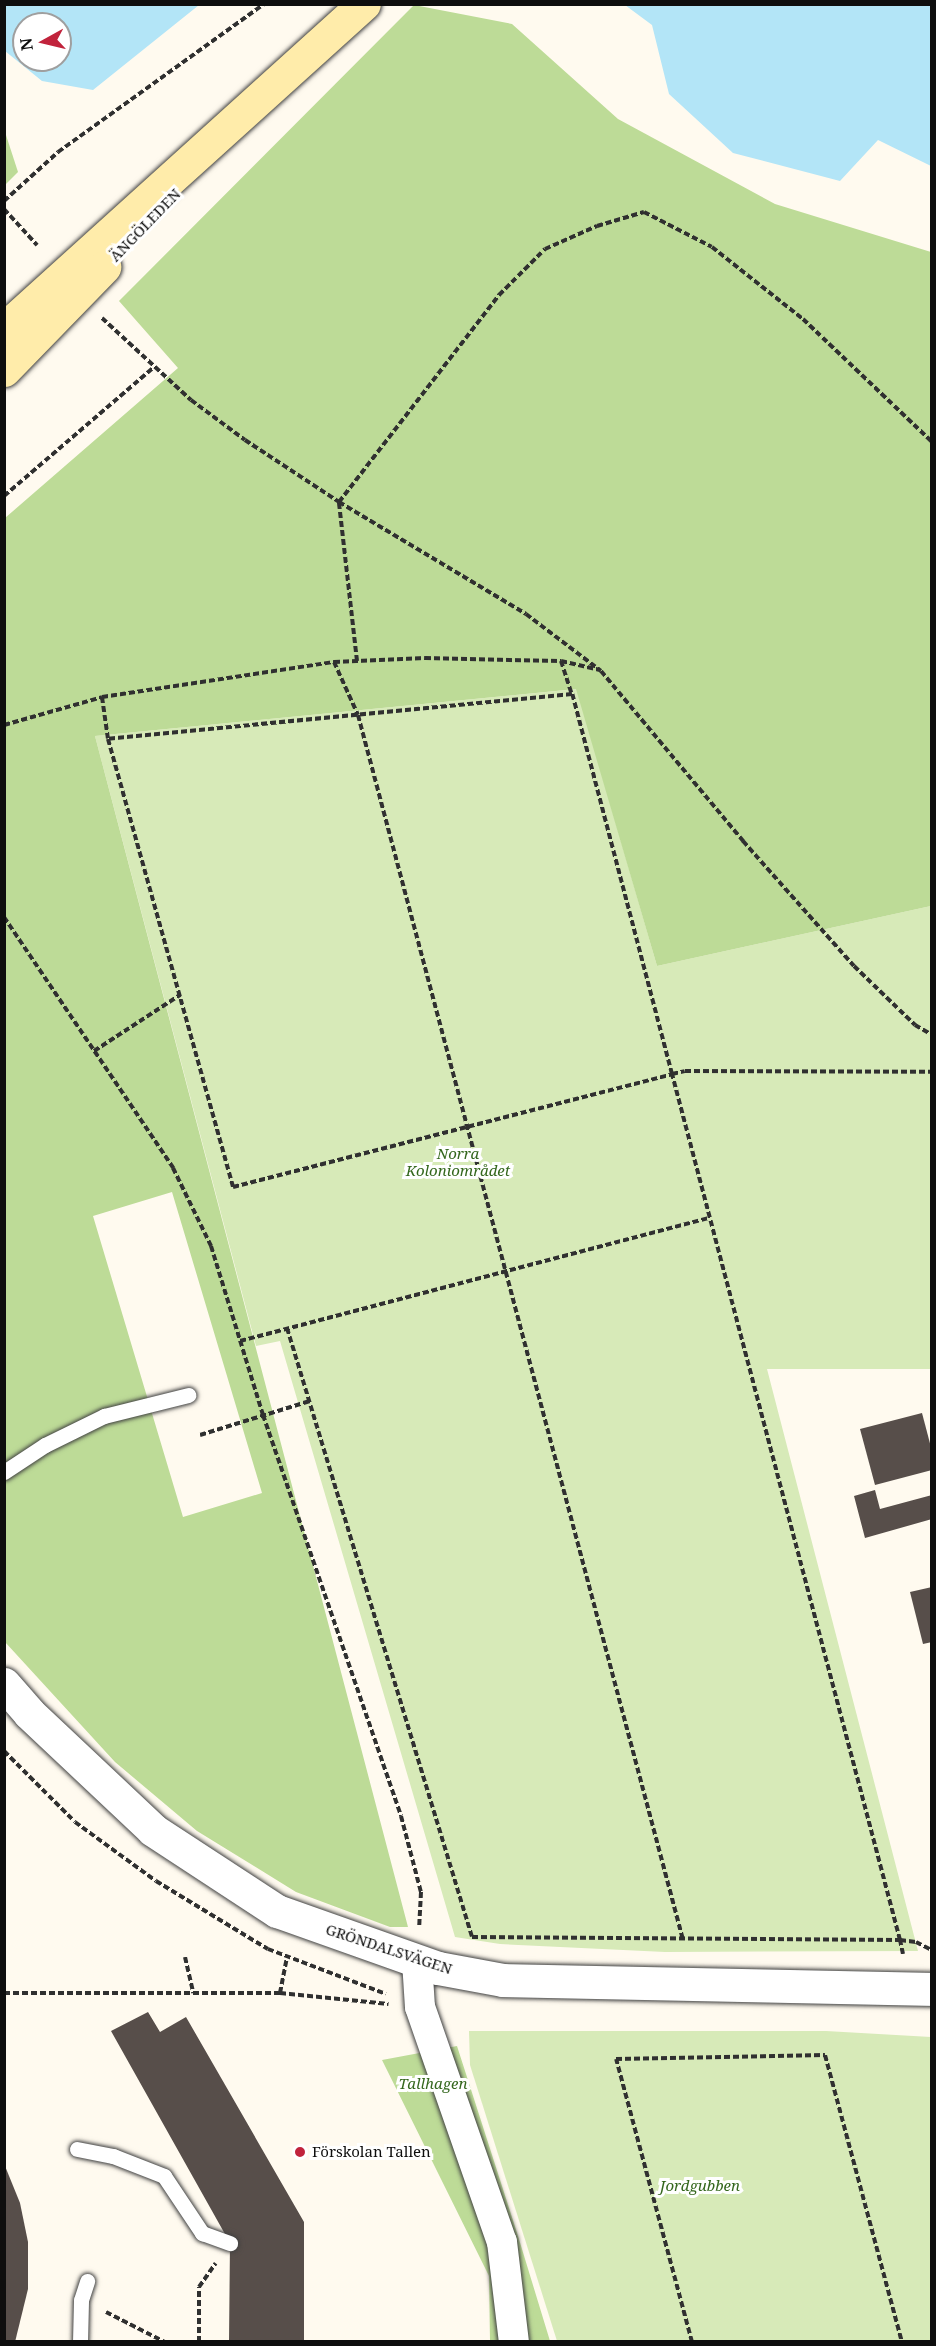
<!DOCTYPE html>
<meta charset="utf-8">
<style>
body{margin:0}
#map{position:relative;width:936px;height:2346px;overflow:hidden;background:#fffaef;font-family:"Noto Serif",serif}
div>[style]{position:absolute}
.green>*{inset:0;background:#d7eab8}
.forest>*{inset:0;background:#bddb97}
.water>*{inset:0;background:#b3e5f7}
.building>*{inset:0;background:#574e4a}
.path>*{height:4px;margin-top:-2px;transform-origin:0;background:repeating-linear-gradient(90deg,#303030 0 6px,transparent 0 9px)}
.roads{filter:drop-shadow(0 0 2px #414141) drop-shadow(0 0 2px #414141)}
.service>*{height:15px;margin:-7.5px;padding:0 7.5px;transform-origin:7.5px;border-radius:7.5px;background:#fff}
.minor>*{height:30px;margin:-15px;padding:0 15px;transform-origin:15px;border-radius:15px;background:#fff}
.tertiary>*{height:33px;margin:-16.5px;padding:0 16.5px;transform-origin:16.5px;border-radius:16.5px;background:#fff}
.secondary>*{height:33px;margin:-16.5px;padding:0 16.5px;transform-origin:16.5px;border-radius:16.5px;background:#ffecaa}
.dots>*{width:16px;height:16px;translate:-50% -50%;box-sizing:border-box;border:3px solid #fff;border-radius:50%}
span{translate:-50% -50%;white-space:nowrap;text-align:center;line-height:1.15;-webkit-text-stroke:6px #fff;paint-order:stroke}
.street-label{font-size:15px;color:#0e0e0e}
.park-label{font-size:15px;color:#34671d;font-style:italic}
.poi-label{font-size:15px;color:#0e0e0e}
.left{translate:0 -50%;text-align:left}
.frame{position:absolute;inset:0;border:6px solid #0e0e0e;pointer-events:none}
.north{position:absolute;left:12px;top:12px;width:60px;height:60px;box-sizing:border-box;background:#fff;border:2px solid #9f9f9f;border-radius:50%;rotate:262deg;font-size:16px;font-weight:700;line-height:24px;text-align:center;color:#0e0e0e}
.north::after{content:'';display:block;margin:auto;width:21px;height:27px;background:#c1233c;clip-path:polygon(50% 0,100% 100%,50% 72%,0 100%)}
</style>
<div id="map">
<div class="green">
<i style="clip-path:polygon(577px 689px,657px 966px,931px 906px,931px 1369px,767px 1369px,918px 1951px,665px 1952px,500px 1944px,455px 1937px,280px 1341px,256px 1346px,95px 736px)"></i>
<i style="clip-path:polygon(469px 2031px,826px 2031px,931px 2037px,931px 2341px,557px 2341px,470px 2065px)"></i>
</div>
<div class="forest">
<i style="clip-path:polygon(evenodd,414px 5px,512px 24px,618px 119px,775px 204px,931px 252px,931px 906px,657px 966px,576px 689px,95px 736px,408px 1927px,390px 1927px,296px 1892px,197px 1831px,115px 1762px,5px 1642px,5px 518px,178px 368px,119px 301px,414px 5px,172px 1192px,262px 1493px,183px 1517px,93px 1216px,172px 1192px)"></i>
<i style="clip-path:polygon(5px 132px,18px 172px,5px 185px,4px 132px)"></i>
<i style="clip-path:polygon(457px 2046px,518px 2236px,550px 2341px,490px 2341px,489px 2276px,382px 2060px)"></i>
</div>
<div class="water">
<i style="clip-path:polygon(evenodd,4px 5px,5px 4px,199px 5px,93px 90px,42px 81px,5px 51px,4px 5px,24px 24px,60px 24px,60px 60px,24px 60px,24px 24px)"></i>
<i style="clip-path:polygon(625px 5px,931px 5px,931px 166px,878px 140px,840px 181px,733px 153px,669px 94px,652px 25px)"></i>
</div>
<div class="building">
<i style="clip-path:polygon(922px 1413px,932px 1451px,932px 1470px,875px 1485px,860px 1429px)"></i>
<i style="clip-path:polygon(875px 1490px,880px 1509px,932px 1495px,932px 1519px,865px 1538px,854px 1496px)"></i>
<i style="clip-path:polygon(932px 1587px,932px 1642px,923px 1644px,910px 1592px)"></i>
<i style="clip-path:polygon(148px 2012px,160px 2032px,186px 2017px,304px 2222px,304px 2342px,229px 2342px,230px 2243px,111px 2031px)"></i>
<i style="clip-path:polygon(5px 2166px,20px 2203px,28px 2242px,28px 2289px,15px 2342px,5px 2342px)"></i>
</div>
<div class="path">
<i style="left:4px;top:201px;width:73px;rotate:-42.2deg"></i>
<i style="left:58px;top:152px;width:254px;rotate:-35.7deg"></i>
<i style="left:4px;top:209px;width:49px;rotate:47.5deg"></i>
<i style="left:102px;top:318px;width:121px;rotate:42.7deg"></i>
<i style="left:191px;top:400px;width:67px;rotate:36.5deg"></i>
<i style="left:245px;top:440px;width:113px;rotate:33.4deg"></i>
<i style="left:339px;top:502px;width:218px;rotate:30.9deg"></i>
<i style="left:526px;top:614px;width:94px;rotate:37.2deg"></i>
<i style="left:601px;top:671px;width:222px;rotate:50.1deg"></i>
<i style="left:743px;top:841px;width:167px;rotate:48.4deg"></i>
<i style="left:854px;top:966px;width:85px;rotate:44deg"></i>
<i style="left:915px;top:1025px;width:20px;rotate:30deg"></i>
<i style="left:4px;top:496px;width:196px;rotate:-40.7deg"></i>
<i style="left:357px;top:661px;width:160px;rotate:-96.5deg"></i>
<i style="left:339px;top:502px;width:262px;rotate:-52.3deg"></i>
<i style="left:499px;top:295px;width:65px;rotate:-45deg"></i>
<i style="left:545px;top:249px;width:57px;rotate:-23.9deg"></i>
<i style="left:597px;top:226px;width:49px;rotate:-16.6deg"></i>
<i style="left:644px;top:212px;width:76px;rotate:27.2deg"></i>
<i style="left:712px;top:247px;width:116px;rotate:38.4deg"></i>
<i style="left:803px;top:319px;width:178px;rotate:43.6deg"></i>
<i style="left:561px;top:661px;width:35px;rotate:72deg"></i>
<i style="left:334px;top:662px;width:58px;rotate:65.6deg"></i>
<i style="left:358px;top:715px;width:1267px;rotate:75.14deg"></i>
<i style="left:102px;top:697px;width:42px;rotate:81.9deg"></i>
<i style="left:4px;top:725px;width:102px;rotate:-15.9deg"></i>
<i style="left:102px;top:697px;width:235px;rotate:-8.6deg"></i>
<i style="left:334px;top:662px;width:91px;rotate:-2.5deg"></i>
<i style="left:425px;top:658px;width:136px;rotate:1.3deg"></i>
<i style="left:561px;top:661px;width:39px;rotate:13deg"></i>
<i style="left:4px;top:917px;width:303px;rotate:56deg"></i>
<i style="left:173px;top:1168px;width:87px;rotate:64deg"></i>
<i style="left:211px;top:1246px;width:177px;rotate:72.9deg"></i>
<i style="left:263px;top:1415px;width:424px;rotate:71deg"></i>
<i style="left:401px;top:1816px;width:79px;rotate:75.3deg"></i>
<i style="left:421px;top:1892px;width:35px;rotate:93deg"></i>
<i style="left:94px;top:1051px;width:103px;rotate:-33.1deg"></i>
<i style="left:287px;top:1328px;width:636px;rotate:73.1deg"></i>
<i style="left:472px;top:1937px;width:428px;rotate:0.4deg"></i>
<i style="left:900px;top:1940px;width:896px;rotate:-104.75deg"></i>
<i style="left:672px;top:1074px;width:393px;rotate:-104.7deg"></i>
<i style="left:572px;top:694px;width:466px;rotate:174.5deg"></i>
<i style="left:108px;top:739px;width:465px;rotate:74.4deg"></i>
<i style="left:233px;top:1187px;width:453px;rotate:-14.4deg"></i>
<i style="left:672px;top:1074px;width:13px;rotate:-13deg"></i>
<i style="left:685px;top:1071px;width:247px;rotate:0.2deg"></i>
<i style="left:240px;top:1341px;width:485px;rotate:-14.7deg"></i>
<i style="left:200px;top:1435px;width:115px;rotate:-17.2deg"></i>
<i style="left:4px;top:1751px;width:100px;rotate:45deg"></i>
<i style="left:75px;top:1822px;width:100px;rotate:36.1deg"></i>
<i style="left:156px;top:1881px;width:131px;rotate:31.3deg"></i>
<i style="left:268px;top:1949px;width:126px;rotate:20.9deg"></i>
<i style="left:903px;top:1954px;width:14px;rotate:-102deg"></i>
<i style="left:900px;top:1940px;width:16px;rotate:7deg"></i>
<i style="left:916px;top:1942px;width:18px;rotate:27deg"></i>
<i style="left:185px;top:1957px;width:37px;rotate:77deg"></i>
<i style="left:4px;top:1993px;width:276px"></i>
<i style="left:280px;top:1993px;width:109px;rotate:5.8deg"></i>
<i style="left:280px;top:1993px;width:38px;rotate:-79deg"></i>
<i style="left:106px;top:2312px;width:66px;rotate:27deg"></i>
<i style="left:199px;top:2342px;width:55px;rotate:-90deg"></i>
<i style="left:199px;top:2287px;width:29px;rotate:-55deg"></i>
<i style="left:692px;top:2342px;width:293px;rotate:-105deg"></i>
<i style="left:616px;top:2059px;width:209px;rotate:-1.1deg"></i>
<i style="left:825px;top:2055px;width:297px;rotate:75deg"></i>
</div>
<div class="roads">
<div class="service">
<i style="left:4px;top:1472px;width:49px;rotate:-33.4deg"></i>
<i style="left:45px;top:1445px;width:66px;rotate:-26.2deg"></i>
<i style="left:104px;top:1416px;width:87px;rotate:-14deg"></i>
<i style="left:77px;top:2149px;width:37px;rotate:11deg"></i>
<i style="left:113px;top:2156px;width:55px;rotate:21.4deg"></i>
<i style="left:164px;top:2176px;width:69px;rotate:56.3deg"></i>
<i style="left:202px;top:2233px;width:30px;rotate:20deg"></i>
<i style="left:80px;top:2342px;width:42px;rotate:-88.6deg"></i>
<i style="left:81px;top:2300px;width:20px;rotate:-72deg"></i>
</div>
<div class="minor">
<i style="left:417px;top:1961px;width:46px;rotate:86.3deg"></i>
<i style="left:420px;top:2007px;width:249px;rotate:70.8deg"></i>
<i style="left:502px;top:2242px;width:101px;rotate:83.2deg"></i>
</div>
<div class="tertiary">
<i style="left:4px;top:1684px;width:38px;rotate:49deg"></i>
<i style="left:29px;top:1713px;width:170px;rotate:43.3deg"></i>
<i style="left:153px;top:1830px;width:148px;rotate:33.2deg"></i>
<i style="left:277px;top:1911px;width:171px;rotate:19.5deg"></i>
<i style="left:438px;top:1968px;width:66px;rotate:10.5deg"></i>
<i style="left:503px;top:1980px;width:429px;rotate:1.2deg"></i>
</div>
<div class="secondary">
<i style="left:4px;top:329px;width:485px;rotate:-42.1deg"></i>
<i style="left:4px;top:370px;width:144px;rotate:-45.8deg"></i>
</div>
</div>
<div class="dots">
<i style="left:300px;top:2152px;background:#c1233c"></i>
</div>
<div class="street-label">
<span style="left:145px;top:225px;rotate:-46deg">ÄNGÖLEDEN</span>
<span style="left:389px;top:1949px;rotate:18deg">GRÖNDALSVÄGEN</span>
</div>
<div class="park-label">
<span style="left:458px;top:1162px">Norra<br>Koloniområdet</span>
<span style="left:433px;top:2084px">Tallhagen</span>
<span style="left:700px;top:2186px">Jordgubben</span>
</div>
<div class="poi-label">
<span class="left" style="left:312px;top:2152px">Förskolan Tallen</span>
</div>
<div class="frame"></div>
<div class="north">N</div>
</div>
